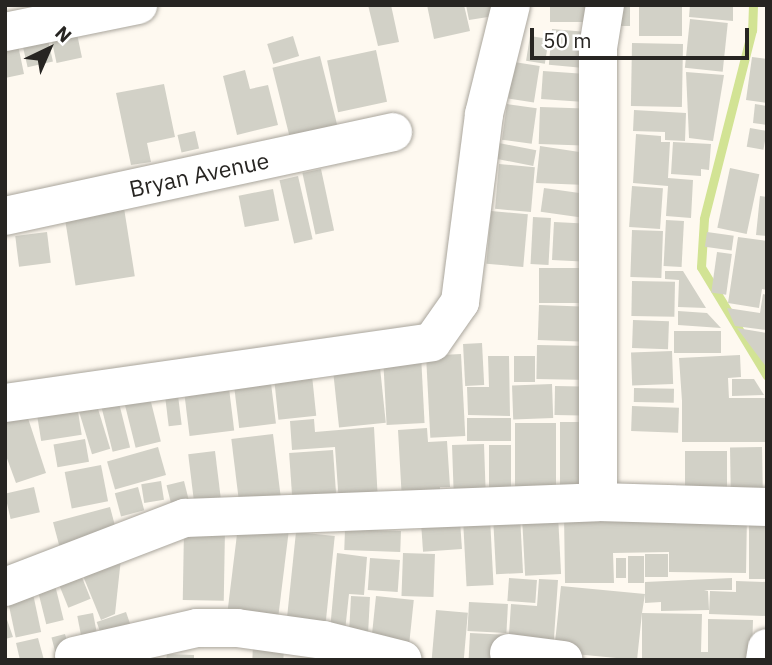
<!DOCTYPE html>
<style>
body{margin:0}
#map{position:relative;width:772px;height:665px;overflow:hidden;background:#fef9f0;font-family:"IBM Plex Sans",sans-serif}
div>[style]{position:absolute}
.stream>*{height:9px;margin:-4.5px;padding:0 4.5px;transform-origin:4.5px;border-radius:4.5px;background:#d2e394}
.building>*{inset:0;background:#d2d1c7;transform-origin:0 0}
.roads{filter:drop-shadow(0 0 2px #a9a59c) drop-shadow(0 0 2px #a9a59c)}
.minor>*{height:38px;margin:-19px;padding:0 19px;transform-origin:19px;border-radius:19px;background:#fff}
span{translate:-50% -50%;white-space:nowrap;text-align:center;line-height:1.15;-webkit-text-stroke:5px #fff;paint-order:stroke}
.street-label{font-size:23px;color:#272522}
.frame{position:absolute;inset:0;border:7px solid #272522;pointer-events:none}
.north{position:absolute;left:14px;top:14px;width:70px;height:70px;-webkit-text-stroke:5px #fff;paint-order:stroke;rotate:44deg;font-size:19px;font-weight:700;line-height:28px;text-align:center;color:#272522}
.north::after{content:'';display:block;margin:auto;width:24px;height:32px;background:#272522;clip-path:polygon(50% 0,100% 100%,50% 72%,0 100%)}
.scale{position:absolute;left:530px;top:28px;width:219px;height:32px;box-sizing:border-box;border:4px solid #272522;border-top:0;padding-left:9px;font-size:21px;line-height:24px;white-space:nowrap;color:#272522;-webkit-text-stroke:5px #fff;paint-order:stroke}
</style>
<div id="map">
<div class="stream">
<i style="left:753px;top:5px;width:25px;rotate:92deg"></i>
<i style="left:752px;top:30px;width:195px;rotate:104.3deg"></i>
<i style="left:704px;top:219px;width:48px;rotate:93.6deg"></i>
<i style="left:701px;top:267px;width:127px;rotate:58.8deg"></i>
</div>
<div class="building">
<i style="clip-path:polygon(368px 5px,391px 5px,399px 42px,378px 46px)"></i>
<i style="clip-path:polygon(427px 5px,464px 5px,470px 31px,434px 39px)"></i>
<i style="clip-path:polygon(466px 5px,506px 5px,507px 14px,469px 20px)"></i>
<i style="left:550px;top:5px;width:39px;height:17px"></i>
<i style="left:612px;top:5px;width:18px;height:21px"></i>
<i style="left:639px;top:5px;width:43px;height:31px"></i>
<i style="clip-path:polygon(690px 5px,733px 5px,733px 21px,689px 17px)"></i>
<i style="left:690px;top:19px;width:38px;height:49px;rotate:6deg"></i>
<i style="left:552px;top:29px;width:38px;height:36px;rotate:5deg"></i>
<i style="left:77px;top:34px;width:24px;height:26px;rotate:78deg"></i>
<i style="left:293px;top:36px;width:21px;height:27px;rotate:73deg"></i>
<i style="left:530px;top:36px;width:19px;height:25px;rotate:9deg"></i>
<i style="left:48px;top:40px;width:22px;height:26px;rotate:77deg"></i>
<i style="left:632px;top:43px;width:51px;height:63px;rotate:1deg"></i>
<i style="clip-path:polygon(18px 45px,24px 74px,5px 78px,5px 48px)"></i>
<i style="left:376px;top:50px;width:53px;height:50px;rotate:78deg"></i>
<i style="left:320px;top:56px;width:78px;height:49px;rotate:76deg"></i>
<i style="clip-path:polygon(752px 57px,767px 59px,767px 103px,746px 100px)"></i>
<i style="left:514px;top:62px;width:26px;height:37px;rotate:9deg"></i>
<i style="clip-path:polygon(245px 70px,250px 89px,268px 85px,278px 125px,237px 135px,223px 76px)"></i>
<i style="left:543px;top:71px;width:47px;height:28px;rotate:4deg"></i>
<i style="clip-path:polygon(686px 72px,724px 75px,713px 141px,689px 138px)"></i>
<i style="clip-path:polygon(164px 84px,175px 137px,147px 143px,151px 162px,131px 165px,116px 93px)"></i>
<i style="left:507px;top:104px;width:30px;height:36px;rotate:8deg"></i>
<i style="clip-path:polygon(755px 104px,767px 106px,767px 125px,753px 123px)"></i>
<i style="left:540px;top:107px;width:51px;height:37px;rotate:2deg"></i>
<i style="clip-path:polygon(634px 110px,686px 113px,685px 141px,665px 140px,665px 132px,633px 131px)"></i>
<i style="left:750px;top:128px;width:17px;height:19px;rotate:10deg"></i>
<i style="left:195px;top:131px;width:18px;height:18px;rotate:77deg"></i>
<i style="clip-path:polygon(636px 134px,661px 136px,661px 142px,670px 142px,668px 178px,693px 180px,691px 218px,666px 216px,668px 186px,633px 183px)"></i>
<i style="clip-path:polygon(673px 142px,711px 144px,709px 170px,701px 169px,701px 176px,671px 174px)"></i>
<i style="left:499px;top:143px;width:38px;height:16px;rotate:11deg"></i>
<i style="clip-path:polygon(540px 146px,586px 153px,586px 185px,536px 183px)"></i>
<i style="left:499px;top:164px;width:36px;height:45px;rotate:5deg"></i>
<i style="left:730px;top:168px;width:30px;height:61px;rotate:12deg"></i>
<i style="left:321px;top:169px;width:63px;height:19px;rotate:78deg"></i>
<i style="left:298px;top:176px;width:65px;height:19px;rotate:77deg"></i>
<i style="left:632px;top:186px;width:31px;height:41px;rotate:4deg"></i>
<i style="left:544px;top:188px;width:41px;height:24px;rotate:8deg"></i>
<i style="left:273px;top:189px;width:32px;height:35px;rotate:79deg"></i>
<i style="clip-path:polygon(760px 196px,767px 197px,767px 236px,756px 235px)"></i>
<i style="left:124px;top:208px;width:69px;height:60px;rotate:81deg"></i>
<i style="left:491px;top:211px;width:37px;height:53px;rotate:5deg"></i>
<i style="left:533px;top:217px;width:18px;height:47px;rotate:3deg"></i>
<i style="left:666px;top:220px;width:18px;height:46px;rotate:3deg"></i>
<i style="left:554px;top:222px;width:35px;height:38px;rotate:3deg"></i>
<i style="left:632px;top:230px;width:31px;height:47px;rotate:2deg"></i>
<i style="left:47px;top:232px;width:31px;height:32px;rotate:83deg"></i>
<i style="left:707px;top:232px;width:27px;height:15px;rotate:8deg"></i>
<i style="clip-path:polygon(738px 237px,767px 241px,767px 290px,762px 289px,759px 308px,728px 303px)"></i>
<i style="left:717px;top:252px;width:15px;height:41px;rotate:8deg"></i>
<i style="left:539px;top:268px;width:55px;height:35px"></i>
<i style="clip-path:polygon(665px 271px,683px 271px,706px 308px,678px 307px,679px 280px,665px 279px)"></i>
<i style="left:632px;top:281px;width:43px;height:35px;rotate:1deg"></i>
<i style="clip-path:polygon(763px 294px,767px 295px,767px 330px,735px 326px,727px 308px,760px 313px)"></i>
<i style="left:539px;top:305px;width:56px;height:35px;rotate:2deg"></i>
<i style="clip-path:polygon(678px 311px,707px 313px,721px 328px,678px 325px)"></i>
<i style="left:633px;top:320px;width:36px;height:28px;rotate:2deg"></i>
<i style="clip-path:polygon(737px 328px,767px 333px,767px 368px)"></i>
<i style="left:721px;top:331px;width:22px;height:47px;rotate:90deg"></i>
<i style="left:482px;top:343px;width:42px;height:19px;rotate:87deg"></i>
<i style="left:537px;top:345px;width:54px;height:34px;rotate:1deg"></i>
<i style="left:672px;top:351px;width:33px;height:41px;rotate:88deg"></i>
<i style="left:461px;top:354px;width:82px;height:35px;rotate:87deg"></i>
<i style="left:421px;top:355px;width:68px;height:38px;rotate:87deg"></i>
<i style="clip-path:polygon(740px 355px,741px 377px,728px 378px,729px 399px,682px 401px,679px 358px)"></i>
<i style="clip-path:polygon(488px 356px,509px 356px,510px 416px,468px 415px,467px 387px,489px 387px)"></i>
<i style="left:514px;top:356px;width:21px;height:26px"></i>
<i style="left:379px;top:358px;width:65px;height:47px;rotate:84deg"></i>
<i style="left:311px;top:366px;width:50px;height:38px;rotate:84deg"></i>
<i style="left:269px;top:367px;width:57px;height:37px;rotate:83deg"></i>
<i style="clip-path:polygon(732px 379px,754px 379px,764px 395px,732px 396px)"></i>
<i style="left:228px;top:380px;width:51px;height:45px;rotate:83deg"></i>
<i style="left:552px;top:384px;width:34px;height:40px;rotate:88deg"></i>
<i style="left:555px;top:386px;width:40px;height:29px;rotate:1deg"></i>
<i style="left:177px;top:387px;width:38px;height:13px;rotate:83deg"></i>
<i style="left:634px;top:388px;width:40px;height:14px;rotate:1deg"></i>
<i style="left:149px;top:394px;width:49px;height:26px;rotate:76deg"></i>
<i style="left:767px;top:398px;width:44px;height:85px;rotate:90deg"></i>
<i style="left:95px;top:399px;width:52px;height:19px;rotate:73deg"></i>
<i style="left:118px;top:399px;width:50px;height:18px;rotate:76deg"></i>
<i style="left:77px;top:405px;width:30px;height:41px;rotate:81deg"></i>
<i style="clip-path:polygon(24px 406px,46px 473px,16px 483px,5px 453px,5px 413px)"></i>
<i style="left:632px;top:406px;width:47px;height:25px;rotate:2deg"></i>
<i style="left:511px;top:418px;width:23px;height:44px;rotate:90deg"></i>
<i style="clip-path:polygon(314px 419px,315px 432px,374px 427px,378px 502px,339px 504px,335px 447px,292px 450px,290px 421px)"></i>
<i style="left:560px;top:422px;width:34px;height:70px"></i>
<i style="left:515px;top:423px;width:41px;height:72px"></i>
<i style="clip-path:polygon(427px 428px,428px 442px,447px 441px,450px 487px,440px 487px,440px 500px,402px 501px,398px 430px)"></i>
<i style="left:273px;top:434px;width:64px;height:42px;rotate:83deg"></i>
<i style="left:85px;top:439px;width:23px;height:32px;rotate:80deg"></i>
<i style="left:484px;top:444px;width:54px;height:32px;rotate:88deg"></i>
<i style="left:489px;top:445px;width:22px;height:52px"></i>
<i style="left:158px;top:447px;width:29px;height:53px;rotate:74deg"></i>
<i style="left:762px;top:447px;width:43px;height:32px;rotate:89deg"></i>
<i style="left:333px;top:450px;width:52px;height:44px;rotate:86deg"></i>
<i style="left:215px;top:451px;width:47px;height:27px;rotate:83deg"></i>
<i style="left:727px;top:451px;width:42px;height:42px;rotate:90deg"></i>
<i style="left:101px;top:465px;width:37px;height:37px;rotate:79deg"></i>
<i style="left:161px;top:481px;width:19px;height:20px;rotate:81deg"></i>
<i style="left:184px;top:481px;width:25px;height:18px;rotate:76deg"></i>
<i style="left:34px;top:487px;width:26px;height:30px;rotate:77deg"></i>
<i style="left:138px;top:487px;width:24px;height:24px;rotate:75deg"></i>
<i style="left:110px;top:507px;width:24px;height:59px;rotate:75deg"></i>
<i style="left:749px;top:512px;width:18px;height:67px"></i>
<i style="clip-path:polygon(564px 514px,747px 514px,746px 573px,669px 572px,669px 552px,613px 553px,614px 583px,565px 583px)"></i>
<i style="left:520px;top:515px;width:58px;height:27px;rotate:87deg"></i>
<i style="left:558px;top:515px;width:59px;height:36px;rotate:87deg"></i>
<i style="left:490px;top:518px;width:67px;height:27px;rotate:87deg"></i>
<i style="left:460px;top:521px;width:28px;height:39px;rotate:86deg"></i>
<i style="left:238px;top:526px;width:51px;height:98px;rotate:7deg"></i>
<i style="left:184px;top:529px;width:41px;height:71px;rotate:1deg"></i>
<i style="left:345px;top:529px;width:56px;height:21px;rotate:2deg"></i>
<i style="left:296px;top:532px;width:39px;height:97px;rotate:6deg"></i>
<i style="clip-path:polygon(122px 549px,115px 614px,101px 620px,79px 566px)"></i>
<i style="clip-path:polygon(337px 553px,367px 557px,364px 595px,349px 594px,345px 631px,330px 630px)"></i>
<i style="left:403px;top:553px;width:32px;height:43px;rotate:2deg"></i>
<i style="left:645px;top:554px;width:23px;height:23px"></i>
<i style="left:628px;top:556px;width:16px;height:27px"></i>
<i style="left:370px;top:558px;width:30px;height:32px;rotate:4deg"></i>
<i style="left:616px;top:558px;width:10px;height:20px"></i>
<i style="left:79px;top:570px;width:31px;height:24px;rotate:68deg"></i>
<i style="left:509px;top:578px;width:28px;height:23px;rotate:4deg"></i>
<i style="clip-path:polygon(732px 578px,732px 590px,704px 590px,708px 591px,709px 610px,661px 611px,661px 602px,645px 603px,645px 582px)"></i>
<i style="clip-path:polygon(539px 579px,558px 580px,553px 652px,508px 649px,511px 604px,537px 606px)"></i>
<i style="clip-path:polygon(736px 581px,767px 582px,767px 616px,709px 614px,710px 591px,736px 592px)"></i>
<i style="left:55px;top:585px;width:36px;height:18px;rotate:76deg"></i>
<i style="clip-path:polygon(561px 586px,645px 594px,642px 613px,702px 614px,701px 652px,708px 652px,708px 619px,753px 620px,752px 653px,745px 655px,756px 654px,755px 660px,642px 660px,642px 613px,637px 660px,554px 652px)"></i>
<i style="left:32px;top:589px;width:44px;height:26px;rotate:78deg"></i>
<i style="left:351px;top:596px;width:19px;height:41px;rotate:3deg"></i>
<i style="left:376px;top:596px;width:38px;height:53px;rotate:6deg"></i>
<i style="left:469px;top:602px;width:39px;height:29px;rotate:3deg"></i>
<i style="left:436px;top:610px;width:32px;height:50px;rotate:5deg"></i>
<i style="left:126px;top:612px;width:18px;height:31px;rotate:71deg"></i>
<i style="left:93px;top:613px;width:20px;height:16px;rotate:79deg"></i>
<i style="clip-path:polygon(5px 614px,13px 637px,5px 639px)"></i>
<i style="left:470px;top:633px;width:35px;height:25px;rotate:3deg"></i>
<i style="left:65px;top:634px;width:16px;height:14px;rotate:75deg"></i>
<i style="clip-path:polygon(38px 638px,44px 660px,20px 660px,16px 643px)"></i>
<i style="left:253px;top:642px;width:31px;height:18px;rotate:2deg"></i>
<i style="clip-path:polygon(167px 654px,194px 655px,194px 660px,166px 660px)"></i>
</div>
<div class="roads">
<div class="minor">
<i style="left:5px;top:32px;width:136px;rotate:-11.5deg"></i>
<i style="left:5px;top:216px;width:397px;rotate:-12.2deg"></i>
<i style="left:5px;top:403px;width:431px;rotate:-8.1deg"></i>
<i style="left:432px;top:342px;width:49px;rotate:-55deg"></i>
<i style="left:460px;top:302px;width:190px;rotate:-82.7deg"></i>
<i style="left:484px;top:114px;width:112px;rotate:-76.1deg"></i>
<i style="left:598px;top:502px;width:454px;rotate:-90deg"></i>
<i style="left:598px;top:48px;width:44px;rotate:-80.8deg"></i>
<i style="left:5px;top:587px;width:193px;rotate:-21deg"></i>
<i style="left:185px;top:518px;width:413px;rotate:-2.2deg"></i>
<i style="left:598px;top:502px;width:169px;rotate:1.7deg"></i>
<i style="left:509px;top:653px;width:55px;rotate:7.3deg"></i>
<i style="left:74px;top:656px;width:126px;rotate:-12.8deg"></i>
<i style="left:197px;top:628px;width:40px"></i>
<i style="left:237px;top:628px;width:87px;rotate:7.9deg"></i>
<i style="left:323px;top:640px;width:82px;rotate:14deg"></i>
<i style="left:765px;top:660px;width:12px;rotate:-81deg"></i>
</div>
</div>
<div class="street-label">
<span style="left:199px;top:174px;rotate:-12deg">Bryan Avenue</span>
</div>
<div class="frame"></div>
<div class="north">N</div>
<div class="scale">50 m</div>
</div>
